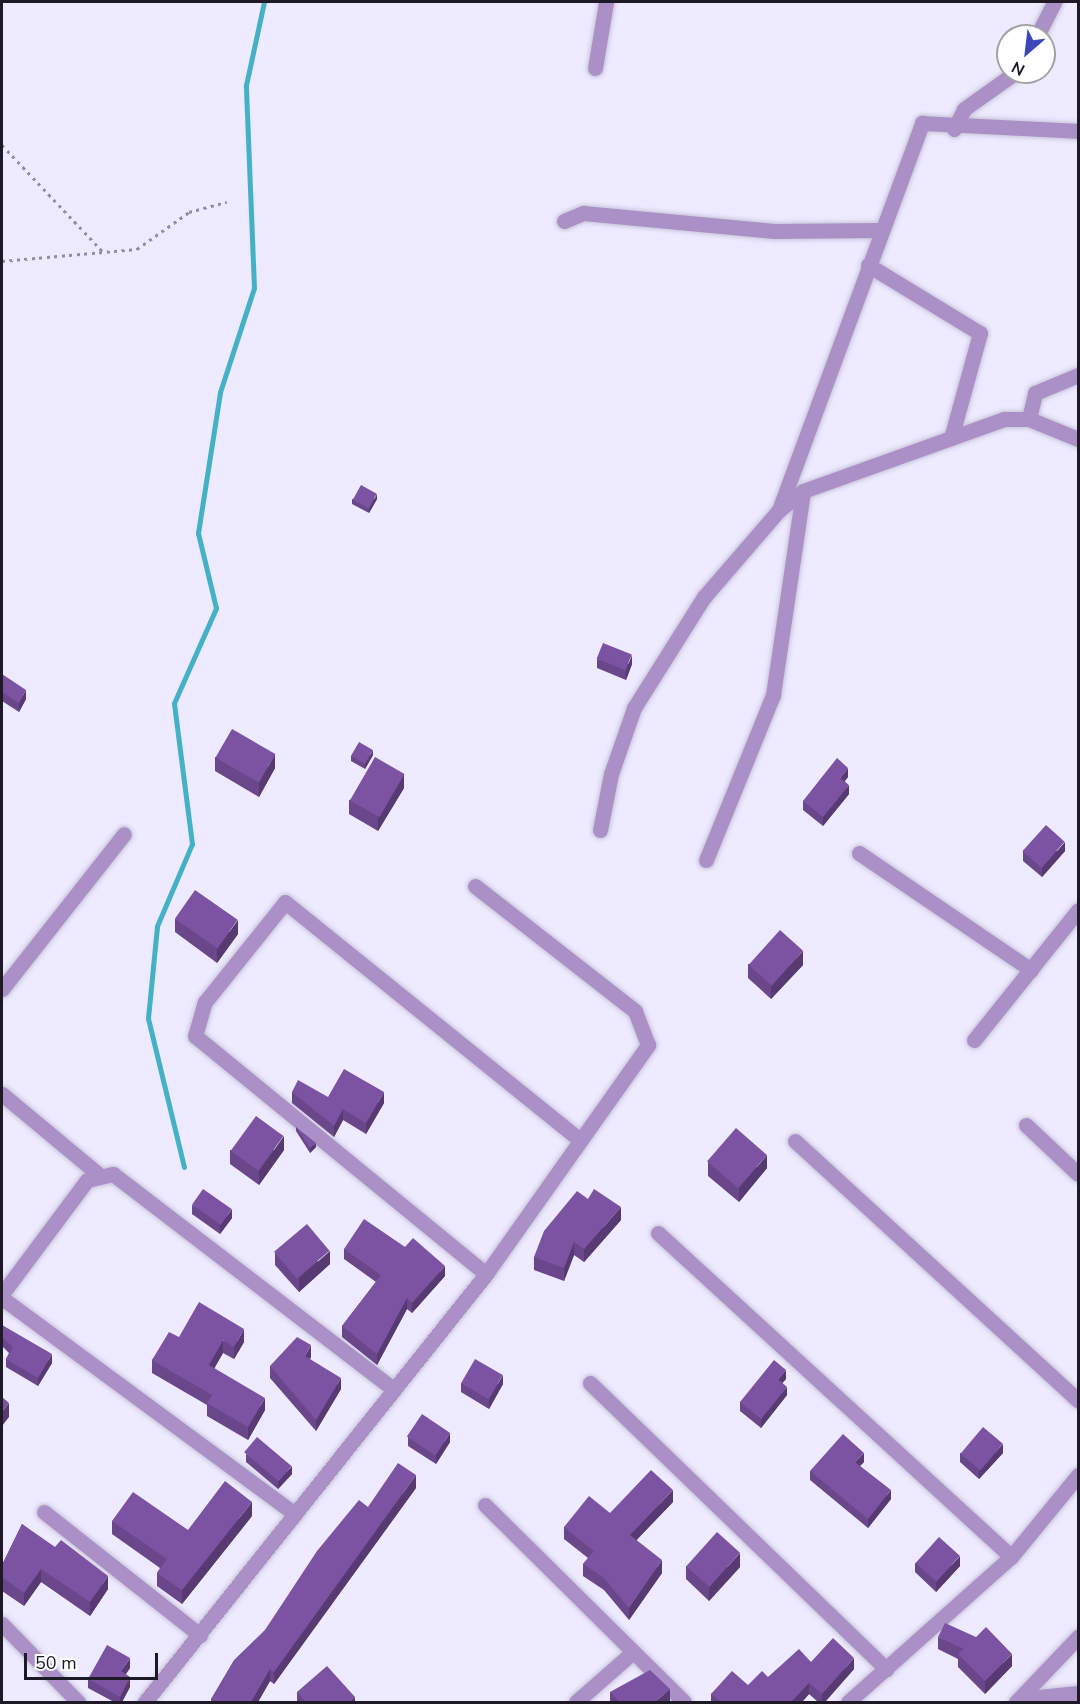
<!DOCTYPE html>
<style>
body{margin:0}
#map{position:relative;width:1080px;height:1704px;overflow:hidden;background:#eeeaff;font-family:"Nunito Sans",sans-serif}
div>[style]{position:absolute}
.stream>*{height:5px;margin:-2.5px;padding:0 2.5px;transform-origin:2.5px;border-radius:2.5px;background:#45b1c7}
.path>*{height:3px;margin-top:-1.5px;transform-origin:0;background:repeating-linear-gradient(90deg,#938fa0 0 3px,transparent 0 7.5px)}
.roads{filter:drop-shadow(0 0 2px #c8c5d8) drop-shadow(0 0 2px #c8c5d8)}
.minor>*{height:15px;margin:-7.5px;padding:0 7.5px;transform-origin:7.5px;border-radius:7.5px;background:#ab90c8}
.tertiary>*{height:15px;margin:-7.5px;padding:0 7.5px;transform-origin:7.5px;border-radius:7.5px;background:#ab90c8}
.wall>*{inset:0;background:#6a478b}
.shaded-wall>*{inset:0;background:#563a71}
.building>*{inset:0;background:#7b53a2;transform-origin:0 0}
span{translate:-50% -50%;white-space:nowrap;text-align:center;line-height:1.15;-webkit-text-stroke:6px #fff;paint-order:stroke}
.frame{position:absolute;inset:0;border:3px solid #1d1a26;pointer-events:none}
.north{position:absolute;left:996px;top:24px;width:60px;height:60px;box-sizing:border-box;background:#fff;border:2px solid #a5a3a8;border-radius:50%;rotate:208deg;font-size:16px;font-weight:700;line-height:24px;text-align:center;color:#1d1a26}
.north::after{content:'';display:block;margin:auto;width:21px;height:27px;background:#3d47ba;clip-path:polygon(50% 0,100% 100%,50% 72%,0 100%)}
.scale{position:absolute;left:24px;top:1653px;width:134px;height:27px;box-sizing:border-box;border:3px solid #1d1a26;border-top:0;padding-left:8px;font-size:18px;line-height:21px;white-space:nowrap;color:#1d1a26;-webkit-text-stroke:4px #fff;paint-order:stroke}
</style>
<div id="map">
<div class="stream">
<i style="left:184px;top:1167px;width:153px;rotate:-103.6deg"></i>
<i style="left:148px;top:1018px;width:92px;rotate:-84.4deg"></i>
<i style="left:157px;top:926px;width:89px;rotate:-66.9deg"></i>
<i style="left:192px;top:844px;width:142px;rotate:-97.3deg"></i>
<i style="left:174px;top:703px;width:104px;rotate:-66.1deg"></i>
<i style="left:216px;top:608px;width:77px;rotate:-103.5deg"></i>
<i style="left:198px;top:533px;width:143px;rotate:-81.1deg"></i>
<i style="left:220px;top:392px;width:109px;rotate:-71.9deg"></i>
<i style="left:254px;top:288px;width:203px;rotate:-92.3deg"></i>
<i style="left:246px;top:85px;width:85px;rotate:-77.8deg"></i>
</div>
<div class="path">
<i style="left:2px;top:145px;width:150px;rotate:46.6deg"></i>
<i style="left:2px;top:261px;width:136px;rotate:-5.1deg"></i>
<i style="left:137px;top:249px;width:64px;rotate:-35.4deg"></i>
<i style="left:189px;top:212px;width:39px;rotate:-15deg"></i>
</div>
<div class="roads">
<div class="minor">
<i style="left:1037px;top:36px;width:38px;rotate:-63deg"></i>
<i style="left:595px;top:68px;width:67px;rotate:-80.5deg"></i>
<i style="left:954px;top:129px;width:22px;rotate:-63deg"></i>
<i style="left:964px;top:109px;width:64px;rotate:-35.4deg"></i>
<i style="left:564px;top:221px;width:21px;rotate:-23deg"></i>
<i style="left:583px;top:213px;width:192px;rotate:5.4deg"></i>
<i style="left:774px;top:231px;width:106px;rotate:-0.5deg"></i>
<i style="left:868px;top:265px;width:131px;rotate:31.3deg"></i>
<i style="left:980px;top:333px;width:109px;rotate:105.4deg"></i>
<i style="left:1029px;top:419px;width:27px;rotate:-77deg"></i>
<i style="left:1035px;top:393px;width:47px;rotate:-22.7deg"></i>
<i style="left:779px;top:510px;width:413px;rotate:-69.7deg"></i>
<i style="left:922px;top:123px;width:156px;rotate:2.9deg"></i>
<i style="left:600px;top:830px;width:57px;rotate:-78.9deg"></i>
<i style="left:611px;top:774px;width:70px;rotate:-70.8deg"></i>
<i style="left:634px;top:708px;width:131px;rotate:-57.8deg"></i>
<i style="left:704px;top:597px;width:115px;rotate:-49.2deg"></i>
<i style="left:779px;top:510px;width:31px;rotate:-38deg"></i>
<i style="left:803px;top:491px;width:214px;rotate:-19.7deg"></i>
<i style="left:1004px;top:419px;width:25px"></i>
<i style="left:1029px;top:419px;width:53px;rotate:22.2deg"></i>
<i style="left:859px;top:853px;width:208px;rotate:34.2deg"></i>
<i style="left:706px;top:860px;width:178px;rotate:-67.9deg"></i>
<i style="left:773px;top:695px;width:206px;rotate:-81.6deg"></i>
<i style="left:2px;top:989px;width:197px;rotate:-51.8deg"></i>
<i style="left:974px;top:1040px;width:166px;rotate:-51.3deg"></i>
<i style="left:2px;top:1094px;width:125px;rotate:39.8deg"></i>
<i style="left:1026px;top:1125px;width:71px;rotate:43.3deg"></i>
<i style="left:795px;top:1141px;width:384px;rotate:42.5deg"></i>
<i style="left:658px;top:1233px;width:479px;rotate:42.5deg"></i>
<i style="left:486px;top:1274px;width:376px;rotate:-140.7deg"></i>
<i style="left:195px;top:1036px;width:35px;rotate:-74deg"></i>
<i style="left:205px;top:1002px;width:128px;rotate:-51.3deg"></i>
<i style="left:285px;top:902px;width:376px;rotate:38.9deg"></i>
<i style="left:2px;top:1294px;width:142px;rotate:-53.3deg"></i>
<i style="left:87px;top:1180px;width:27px;rotate:-13deg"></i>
<i style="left:113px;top:1174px;width:352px;rotate:37.5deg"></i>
<i style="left:2px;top:1298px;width:364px;rotate:36.4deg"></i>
<i style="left:590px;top:1383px;width:412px;rotate:44deg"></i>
<i style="left:485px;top:1505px;width:280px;rotate:44.7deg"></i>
<i style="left:44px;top:1512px;width:199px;rotate:38.3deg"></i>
<i style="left:2px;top:1624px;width:109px;rotate:45.7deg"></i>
<i style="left:1019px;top:1699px;width:59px;rotate:-5.8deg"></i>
<i style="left:145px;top:1702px;width:547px;rotate:-51.45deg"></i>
<i style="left:486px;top:1274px;width:281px;rotate:-54.7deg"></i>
<i style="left:648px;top:1045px;width:36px;rotate:-111deg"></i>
<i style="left:635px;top:1011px;width:203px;rotate:-142deg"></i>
<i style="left:576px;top:1702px;width:76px;rotate:-41.3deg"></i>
<i style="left:848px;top:1702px;width:218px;rotate:-41.7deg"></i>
<i style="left:1011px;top:1557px;width:106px;rotate:-50.7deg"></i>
</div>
<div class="tertiary">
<i style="left:1016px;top:1702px;width:90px;rotate:-46.4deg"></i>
</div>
</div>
<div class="wall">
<i style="clip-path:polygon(352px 499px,377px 499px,369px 513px,352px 504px)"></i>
<i style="clip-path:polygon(597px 659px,632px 664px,626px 680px,597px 668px)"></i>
<i style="clip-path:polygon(2px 674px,26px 699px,19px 712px,2px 701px)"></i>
<i style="clip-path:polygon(373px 755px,365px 769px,351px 761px,351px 756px)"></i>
<i style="clip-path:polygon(215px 757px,275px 768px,259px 797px,215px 771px)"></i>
<i style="clip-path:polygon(848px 777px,845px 781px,849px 794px,823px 826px,803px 810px,803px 801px)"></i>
<i style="clip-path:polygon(404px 788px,378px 831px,349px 814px,349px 800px)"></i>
<i style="clip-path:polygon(1023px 851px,1065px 851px,1042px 877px,1023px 861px)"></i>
<i style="clip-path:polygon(175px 919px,238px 934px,217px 963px,175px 932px)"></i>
<i style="clip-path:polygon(748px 964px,803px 965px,771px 999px,748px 978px)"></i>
<i style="clip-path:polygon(292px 1092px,328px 1097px,384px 1103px,366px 1134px,343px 1120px,334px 1137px,292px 1103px)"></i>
<i style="clip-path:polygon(296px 1127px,316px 1147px,310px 1153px,296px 1131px)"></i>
<i style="clip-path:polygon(230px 1150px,284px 1150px,259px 1185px,230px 1164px)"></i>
<i style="clip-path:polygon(708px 1162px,767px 1168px,739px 1202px,708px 1176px)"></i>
<i style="clip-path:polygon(192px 1205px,232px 1218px,220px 1234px,192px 1214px)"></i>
<i style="clip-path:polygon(621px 1220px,584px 1262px,574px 1255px,564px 1281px,534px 1270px,534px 1257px)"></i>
<i style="clip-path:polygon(405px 1247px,445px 1276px,412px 1313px,407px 1309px,377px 1365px,342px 1337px,342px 1326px,376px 1282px,344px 1259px,344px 1249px)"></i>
<i style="clip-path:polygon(275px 1252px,330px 1264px,299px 1292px,275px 1265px)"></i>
<i style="clip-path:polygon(2px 1325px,52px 1363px,38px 1386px,6px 1367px,6px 1359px,9px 1353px,2px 1346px)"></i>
<i style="clip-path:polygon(179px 1337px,244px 1342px,234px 1359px,223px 1353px,214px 1368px,265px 1410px,248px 1440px,207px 1416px,207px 1405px,152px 1373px,152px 1360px)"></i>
<i style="clip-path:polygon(311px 1357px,310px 1359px,341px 1389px,316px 1431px,270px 1378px,270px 1366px)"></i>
<i style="clip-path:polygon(786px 1379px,782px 1383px,787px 1395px,761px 1428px,740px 1411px,740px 1402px)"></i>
<i style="clip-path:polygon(461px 1383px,503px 1384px,489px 1409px,461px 1392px)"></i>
<i style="clip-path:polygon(408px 1437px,450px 1442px,436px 1464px,408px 1446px)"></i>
<i style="clip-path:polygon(960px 1453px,1003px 1453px,979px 1479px,960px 1462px)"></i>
<i style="clip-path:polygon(246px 1454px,292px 1474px,278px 1489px,246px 1462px)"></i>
<i style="clip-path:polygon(864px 1462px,860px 1466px,891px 1499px,868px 1528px,810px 1480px,810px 1471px)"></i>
<i style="clip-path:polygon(416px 1488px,274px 1684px,270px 1681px,258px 1702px,211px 1702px,211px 1699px,265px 1630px,368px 1507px)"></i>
<i style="clip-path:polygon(673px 1502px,636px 1540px,662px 1573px,629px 1620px,604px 1590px,583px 1576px,583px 1564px,588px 1558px,564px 1539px,564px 1527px,610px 1513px)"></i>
<i style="clip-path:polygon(252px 1516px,182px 1604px,157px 1586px,157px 1573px,160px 1568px,112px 1534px,112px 1521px,188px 1530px)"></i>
<i style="clip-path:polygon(22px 1524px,108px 1589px,90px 1616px,41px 1582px,24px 1606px,2px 1591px,2px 1565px)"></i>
<i style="clip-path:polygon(915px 1563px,960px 1566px,936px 1592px,915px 1572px)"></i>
<i style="clip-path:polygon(686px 1566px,740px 1567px,709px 1601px,686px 1579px)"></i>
<i style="clip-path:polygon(938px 1637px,1012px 1666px,985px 1694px,958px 1667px,958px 1659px,938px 1649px)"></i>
<i style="clip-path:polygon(811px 1662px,854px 1669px,825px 1702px,818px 1702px,809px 1694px,802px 1702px,711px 1702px,711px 1694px,748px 1685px,768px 1677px)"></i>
<i style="clip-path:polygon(130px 1668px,126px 1674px,130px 1687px,122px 1702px,114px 1702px,88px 1688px,88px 1679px)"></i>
<i style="clip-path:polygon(297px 1692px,355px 1702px,297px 1702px)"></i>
<i style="clip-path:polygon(610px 1692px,670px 1702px,610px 1702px)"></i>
</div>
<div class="shaded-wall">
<i style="clip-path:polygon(377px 494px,377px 499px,369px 513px,369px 509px)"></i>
<i style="clip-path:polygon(632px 655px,632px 664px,626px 680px,626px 670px)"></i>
<i style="clip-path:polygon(26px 690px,26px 699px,19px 712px,19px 703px)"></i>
<i style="clip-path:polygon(373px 750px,373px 755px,365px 769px,365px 764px)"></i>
<i style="clip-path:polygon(275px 754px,275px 768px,259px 797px,259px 783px)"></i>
<i style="clip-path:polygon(848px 768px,848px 777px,840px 786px,840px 778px)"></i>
<i style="clip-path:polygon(404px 774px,404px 788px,378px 831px,378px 817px)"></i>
<i style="clip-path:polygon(849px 785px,849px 794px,823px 826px,823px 817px)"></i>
<i style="clip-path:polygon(1065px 842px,1065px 851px,1042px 877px,1042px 868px)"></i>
<i style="clip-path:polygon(238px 920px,238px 934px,217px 963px,217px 949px)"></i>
<i style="clip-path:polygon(803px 951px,803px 965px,771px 999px,771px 985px)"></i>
<i style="clip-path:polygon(384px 1092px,384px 1103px,366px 1134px,366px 1123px)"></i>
<i style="clip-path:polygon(343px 1109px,343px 1120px,334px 1137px,334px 1126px)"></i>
<i style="clip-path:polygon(284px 1136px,284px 1150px,259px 1185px,259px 1171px)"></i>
<i style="clip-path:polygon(316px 1143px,316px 1147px,310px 1153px,310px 1148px)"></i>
<i style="clip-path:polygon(767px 1155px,767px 1168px,739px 1202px,739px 1188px)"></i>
<i style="clip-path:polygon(621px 1207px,621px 1220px,584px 1262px,584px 1249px)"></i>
<i style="clip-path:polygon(232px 1209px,232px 1218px,220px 1234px,220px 1225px)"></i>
<i style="clip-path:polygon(574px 1242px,574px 1255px,564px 1281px,564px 1268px)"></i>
<i style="clip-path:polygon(330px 1251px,330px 1264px,299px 1292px,299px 1278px)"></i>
<i style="clip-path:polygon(445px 1266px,445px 1276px,412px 1313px,412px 1303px)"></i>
<i style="clip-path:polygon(407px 1298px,407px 1309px,377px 1365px,377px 1354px)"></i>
<i style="clip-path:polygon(244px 1329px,244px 1342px,234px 1359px,234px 1347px)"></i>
<i style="clip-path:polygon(223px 1340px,223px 1353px,209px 1378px,209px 1365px)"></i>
<i style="clip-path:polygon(311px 1345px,311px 1357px,305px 1367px,305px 1356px)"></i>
<i style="clip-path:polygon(52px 1354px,52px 1363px,38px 1386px,38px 1378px)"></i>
<i style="clip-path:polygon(786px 1370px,786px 1379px,778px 1388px,778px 1379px)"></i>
<i style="clip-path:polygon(503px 1375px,503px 1384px,489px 1409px,489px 1399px)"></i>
<i style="clip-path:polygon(341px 1378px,341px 1389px,316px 1431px,316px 1420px)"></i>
<i style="clip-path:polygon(787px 1387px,787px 1395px,761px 1428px,761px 1419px)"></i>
<i style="clip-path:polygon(265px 1398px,265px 1410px,248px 1440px,248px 1427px)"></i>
<i style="clip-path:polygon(9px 1403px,9px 1417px,2px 1426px,2px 1412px)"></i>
<i style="clip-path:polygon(450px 1433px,450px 1442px,436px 1464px,436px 1455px)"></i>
<i style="clip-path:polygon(1003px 1444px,1003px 1453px,979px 1479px,979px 1470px)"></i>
<i style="clip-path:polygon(864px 1453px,864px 1462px,855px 1471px,855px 1462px)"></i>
<i style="clip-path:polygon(292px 1466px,292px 1474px,278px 1489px,278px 1481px)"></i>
<i style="clip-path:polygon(416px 1475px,416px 1488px,274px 1684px,274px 1672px)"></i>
<i style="clip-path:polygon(673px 1490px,673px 1502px,630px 1547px,630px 1535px)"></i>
<i style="clip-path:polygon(891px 1490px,891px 1499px,868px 1528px,868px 1519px)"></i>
<i style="clip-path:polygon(252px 1502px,252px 1516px,182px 1604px,182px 1590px)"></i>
<i style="clip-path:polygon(740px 1553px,740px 1567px,709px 1601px,709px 1587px)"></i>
<i style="clip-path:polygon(960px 1556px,960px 1566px,936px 1592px,936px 1582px)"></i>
<i style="clip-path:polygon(662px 1560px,662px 1573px,629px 1620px,629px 1608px)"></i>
<i style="clip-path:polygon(41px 1569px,41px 1582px,24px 1606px,24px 1593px)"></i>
<i style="clip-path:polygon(108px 1576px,108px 1589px,90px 1616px,90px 1602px)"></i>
<i style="clip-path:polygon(1012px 1654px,1012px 1666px,985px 1694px,985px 1681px)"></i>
<i style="clip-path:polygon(130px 1658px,130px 1668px,121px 1680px,121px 1671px)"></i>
<i style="clip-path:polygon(854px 1658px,854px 1669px,825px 1702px,822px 1702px,822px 1694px)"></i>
<i style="clip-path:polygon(270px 1669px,270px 1681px,258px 1702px,251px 1702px)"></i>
<i style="clip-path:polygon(130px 1677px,130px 1687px,122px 1702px,120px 1702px,120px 1697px)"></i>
<i style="clip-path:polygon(809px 1683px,809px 1694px,802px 1702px,791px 1702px)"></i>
<i style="clip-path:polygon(670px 1689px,670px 1702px,656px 1702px,656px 1701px)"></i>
<i style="clip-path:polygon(355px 1697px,355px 1702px,349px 1702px)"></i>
</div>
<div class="building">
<i style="left:361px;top:485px;width:18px;height:17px;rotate:29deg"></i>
<i style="left:603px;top:643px;width:31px;height:17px;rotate:22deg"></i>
<i style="clip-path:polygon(2px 674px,26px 690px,19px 703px,2px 692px)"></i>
<i style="left:232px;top:729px;width:50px;height:33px;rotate:30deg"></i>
<i style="left:359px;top:742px;width:16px;height:16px;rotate:30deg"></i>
<i style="left:375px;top:757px;width:34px;height:50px;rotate:30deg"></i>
<i style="clip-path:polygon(837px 758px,848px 768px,840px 778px,849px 785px,823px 817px,803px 801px)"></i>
<i style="left:1046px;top:825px;width:25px;height:35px;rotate:42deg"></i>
<i style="left:195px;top:890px;width:52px;height:35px;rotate:35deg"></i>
<i style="left:780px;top:930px;width:31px;height:47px;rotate:42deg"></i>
<i style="clip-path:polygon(344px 1069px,384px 1092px,366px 1123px,343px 1109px,334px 1126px,292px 1092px,298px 1080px,328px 1097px)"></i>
<i style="left:256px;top:1116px;width:34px;height:43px;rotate:36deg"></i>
<i style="clip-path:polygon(296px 1127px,316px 1143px,310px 1148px)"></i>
<i style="left:736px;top:1128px;width:41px;height:44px;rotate:41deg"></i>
<i style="left:203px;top:1189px;width:35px;height:19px;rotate:35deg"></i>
<i style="clip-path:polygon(594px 1189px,621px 1207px,584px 1249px,574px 1242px,564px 1268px,534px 1257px,544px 1231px,577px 1191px,588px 1199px)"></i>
<i style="clip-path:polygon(364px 1219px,405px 1247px,413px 1238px,445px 1266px,412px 1303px,407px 1298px,377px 1354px,342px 1326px,381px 1275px,344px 1249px)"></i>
<i style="left:307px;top:1224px;width:35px;height:43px;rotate:50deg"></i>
<i style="clip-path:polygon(199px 1302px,244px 1329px,234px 1347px,223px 1340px,209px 1365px,265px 1398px,248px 1427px,207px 1403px,212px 1395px,152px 1360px,169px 1332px,179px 1337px)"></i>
<i style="clip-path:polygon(2px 1325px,52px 1354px,38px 1378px,6px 1359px,13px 1347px,2px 1337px)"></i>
<i style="clip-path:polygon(297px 1337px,311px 1345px,305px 1356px,341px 1378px,316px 1420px,270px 1366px)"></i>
<i style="left:475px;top:1359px;width:32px;height:28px;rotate:30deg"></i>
<i style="clip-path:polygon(774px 1360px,786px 1370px,778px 1379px,787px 1387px,761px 1419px,740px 1402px)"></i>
<i style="clip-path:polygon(2px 1397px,9px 1403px,2px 1412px)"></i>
<i style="left:422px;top:1414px;width:34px;height:27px;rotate:34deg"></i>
<i style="left:983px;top:1427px;width:26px;height:35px;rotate:40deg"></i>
<i style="clip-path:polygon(843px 1434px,864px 1453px,855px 1462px,891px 1490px,868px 1519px,810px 1471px)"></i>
<i style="left:257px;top:1437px;width:45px;height:20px;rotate:40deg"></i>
<i style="clip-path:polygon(398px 1463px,416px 1475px,274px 1672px,270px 1669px,251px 1702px,217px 1702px,211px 1699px,234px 1660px,265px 1630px,317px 1551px,359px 1500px,368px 1507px)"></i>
<i style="clip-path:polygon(651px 1470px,673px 1490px,630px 1535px,662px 1560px,629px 1608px,604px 1578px,583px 1564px,594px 1551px,564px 1527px,589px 1496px,610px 1513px)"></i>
<i style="clip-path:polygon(225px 1481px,252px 1502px,182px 1590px,157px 1573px,167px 1559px,112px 1521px,133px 1492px,188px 1530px)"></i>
<i style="clip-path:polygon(22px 1524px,55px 1547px,61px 1540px,108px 1576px,90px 1602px,41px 1569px,24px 1593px,2px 1577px,2px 1565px)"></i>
<i style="left:717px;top:1532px;width:31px;height:46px;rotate:42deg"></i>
<i style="left:939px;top:1537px;width:28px;height:35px;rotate:42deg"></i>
<i style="clip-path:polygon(945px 1623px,976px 1637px,986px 1627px,1012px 1654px,985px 1681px,958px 1654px,964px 1649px,938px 1637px)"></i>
<i style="clip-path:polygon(833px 1638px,854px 1658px,822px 1694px,809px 1683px,791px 1702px,721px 1702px,711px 1694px,732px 1671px,748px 1685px,762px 1671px,768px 1677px,799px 1649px,811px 1662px)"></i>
<i style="clip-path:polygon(107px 1645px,130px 1658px,121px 1671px,130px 1677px,120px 1697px,88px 1679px)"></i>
<i style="clip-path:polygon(327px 1666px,355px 1697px,349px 1702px,306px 1702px,297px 1692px)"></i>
<i style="clip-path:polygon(650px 1670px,670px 1689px,656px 1701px,658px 1702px,619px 1702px,610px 1692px)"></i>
</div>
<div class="frame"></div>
<div class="north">N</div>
<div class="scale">50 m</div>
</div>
